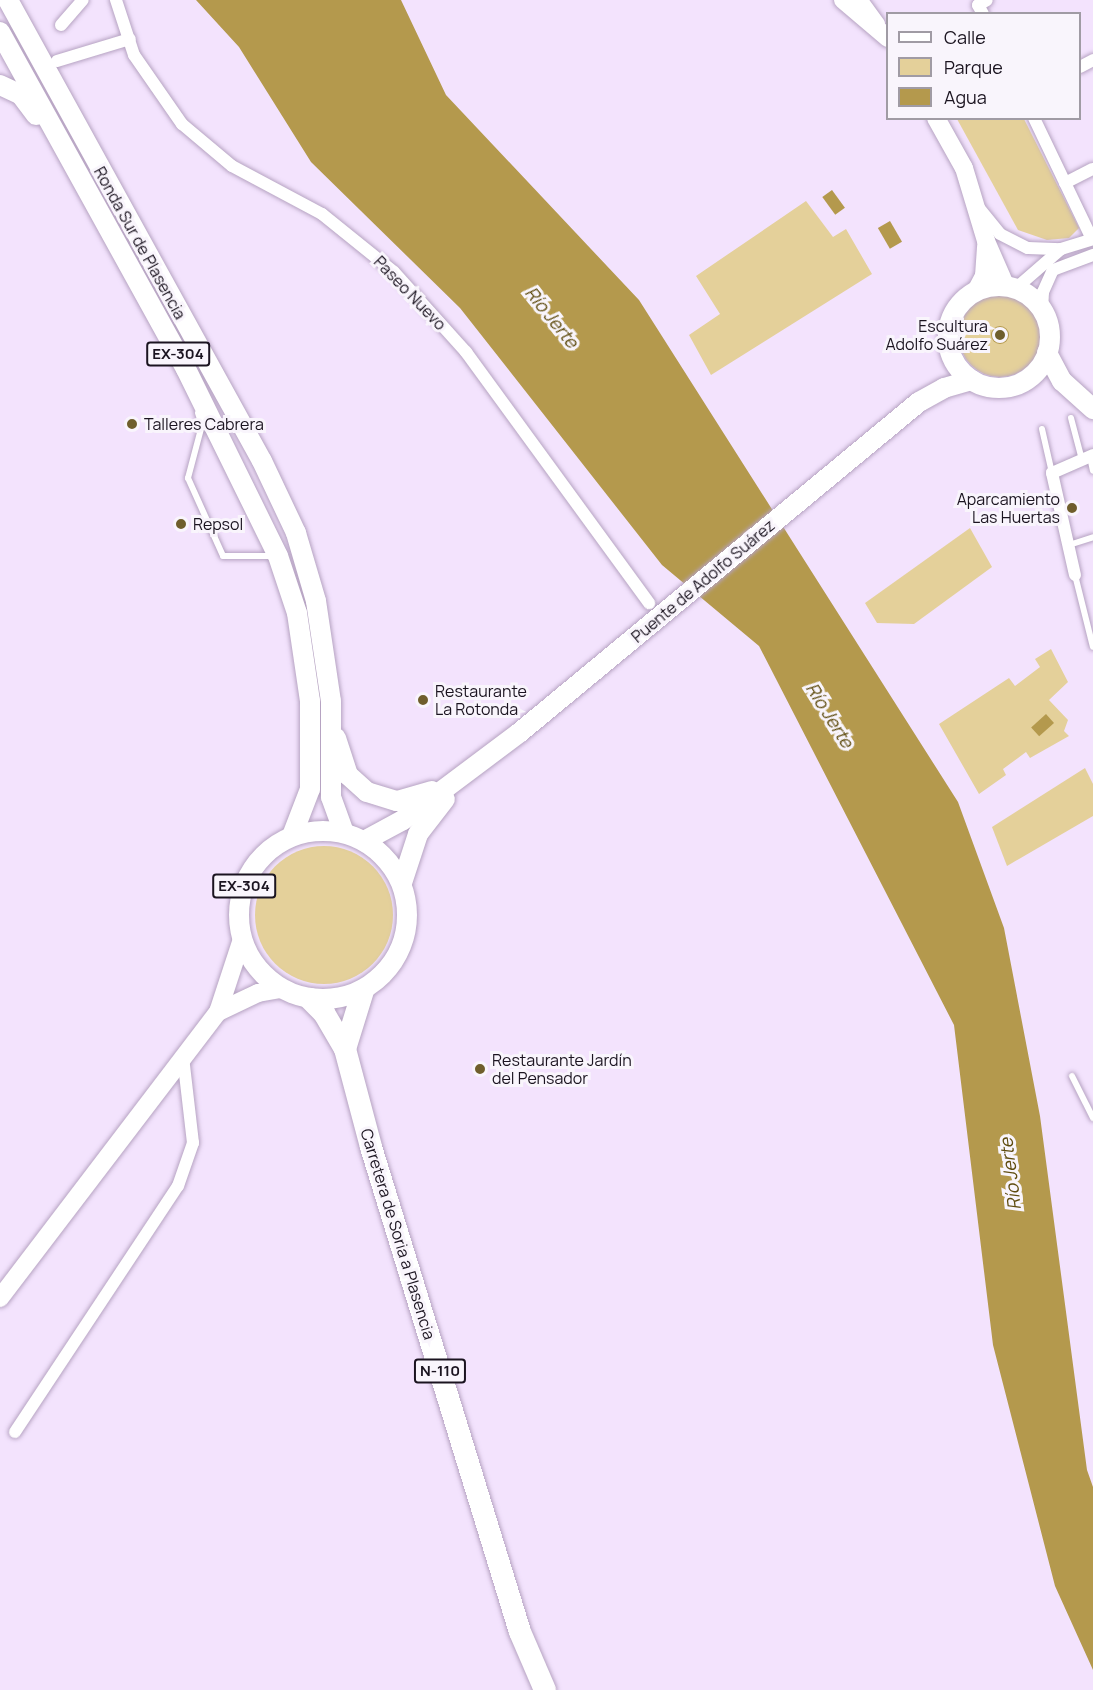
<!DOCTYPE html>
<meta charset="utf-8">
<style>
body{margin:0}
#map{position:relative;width:1093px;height:1690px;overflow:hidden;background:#f3e3fd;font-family:Manrope,sans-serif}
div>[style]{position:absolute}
.green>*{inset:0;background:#e4d09a}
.round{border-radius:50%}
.water>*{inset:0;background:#b4994d;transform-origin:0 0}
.roads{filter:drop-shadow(0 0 2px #b6a3c2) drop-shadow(0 0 2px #b6a3c2)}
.lane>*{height:6px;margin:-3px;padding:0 3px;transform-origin:3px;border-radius:3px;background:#fff}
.street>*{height:12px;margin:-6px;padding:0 6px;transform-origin:6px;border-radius:6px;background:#fff}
.secondary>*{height:18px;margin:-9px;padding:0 9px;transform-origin:9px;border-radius:9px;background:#fff}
.primary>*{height:20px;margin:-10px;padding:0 10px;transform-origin:10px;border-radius:10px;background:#fff}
.primary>.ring{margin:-10px;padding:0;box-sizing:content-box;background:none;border:20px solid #fff;border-radius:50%}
.highway>*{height:22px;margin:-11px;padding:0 11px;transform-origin:11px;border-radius:11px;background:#fff}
.dots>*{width:16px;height:16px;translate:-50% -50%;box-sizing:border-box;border:3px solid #f9f5fc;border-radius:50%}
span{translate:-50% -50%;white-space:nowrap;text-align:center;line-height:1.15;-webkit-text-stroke:6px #f9f5fc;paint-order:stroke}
.shield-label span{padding:2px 4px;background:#f9f5fc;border:2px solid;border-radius:4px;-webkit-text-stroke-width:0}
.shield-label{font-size:15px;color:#1b1420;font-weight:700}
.street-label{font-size:16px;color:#1b1420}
.poi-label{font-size:16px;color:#1b1420}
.right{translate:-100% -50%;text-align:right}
.left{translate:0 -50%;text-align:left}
.water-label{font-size:18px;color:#5e4b0e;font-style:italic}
.legend{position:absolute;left:886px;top:12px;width:195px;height:108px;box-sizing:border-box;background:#f9f5fc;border:2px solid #a09ba4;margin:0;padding:8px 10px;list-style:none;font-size:18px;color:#1b1420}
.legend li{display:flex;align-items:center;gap:12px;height:30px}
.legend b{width:30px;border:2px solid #a09ba4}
</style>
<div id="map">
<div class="green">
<i style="clip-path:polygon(957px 119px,1024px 119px,1079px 228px,1069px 238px,1047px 240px,1018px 230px)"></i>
<i style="clip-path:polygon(806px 201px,833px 237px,846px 229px,872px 274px,711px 375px,689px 335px,720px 314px,696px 276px)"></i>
<i class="round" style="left:959px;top:295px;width:82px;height:82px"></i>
<i style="clip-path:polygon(970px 528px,992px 567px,914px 624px,877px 623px,865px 603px)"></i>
<i style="clip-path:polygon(1051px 649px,1068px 682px,1049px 700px,1068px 720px,1064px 731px,1069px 736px,1030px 758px,1026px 752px,1003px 769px,1006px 775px,979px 794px,939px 724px,1009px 678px,1015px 686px,1040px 667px,1035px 659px)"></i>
<i style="clip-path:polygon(1085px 768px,1093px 784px,1093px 816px,1007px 866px,992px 827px)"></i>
<i class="round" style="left:255px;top:846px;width:138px;height:138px"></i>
</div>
<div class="water">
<i style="clip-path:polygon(196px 0,401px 0,446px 95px,639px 300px,958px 802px,1004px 928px,1040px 1116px,1087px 1470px,1093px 1487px,1093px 1670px,1055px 1586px,993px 1345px,954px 1025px,759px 646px,662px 565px,460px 308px,311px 162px,239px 47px)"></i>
<i style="left:832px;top:190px;width:22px;height:12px;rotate:54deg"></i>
<i style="left:890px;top:221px;width:24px;height:14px;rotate:60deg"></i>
<i class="round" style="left:991px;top:326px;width:18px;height:18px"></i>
<i style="left:1046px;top:714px;width:12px;height:20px;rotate:48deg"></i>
</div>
<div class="roads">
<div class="lane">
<i style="left:198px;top:413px;width:13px;rotate:72deg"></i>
<i style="left:202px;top:425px;width:55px;rotate:104.8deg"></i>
<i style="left:188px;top:478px;width:85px;rotate:65.8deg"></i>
<i style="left:223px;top:556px;width:50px"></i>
<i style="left:1071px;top:418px;width:43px;rotate:75.3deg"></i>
<i style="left:1042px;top:429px;width:45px;rotate:77.2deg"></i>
<i style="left:1090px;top:457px;width:14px;rotate:78deg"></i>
<i style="left:1069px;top:545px;width:25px;rotate:-18deg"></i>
<i style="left:1075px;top:575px;width:74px;rotate:76deg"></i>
<i style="left:1072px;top:1076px;width:47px;rotate:63.4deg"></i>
</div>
<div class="street">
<i style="left:116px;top:0;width:58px;rotate:71.9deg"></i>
<i style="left:134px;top:55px;width:84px;rotate:55.2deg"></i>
<i style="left:182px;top:124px;width:65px;rotate:40deg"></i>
<i style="left:232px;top:166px;width:102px;rotate:28.1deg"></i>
<i style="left:322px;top:214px;width:92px;rotate:38.9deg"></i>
<i style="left:394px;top:272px;width:108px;rotate:48deg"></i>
<i style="left:466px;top:352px;width:311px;rotate:53.9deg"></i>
<i style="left:862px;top:0;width:29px;rotate:54deg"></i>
<i style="left:983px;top:14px;width:10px;rotate:-119deg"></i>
<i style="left:978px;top:5px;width:10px;rotate:-29deg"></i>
<i style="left:61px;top:25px;width:33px;rotate:-49deg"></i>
<i style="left:57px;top:61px;width:76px;rotate:-16.8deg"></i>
<i style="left:1080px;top:67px;width:15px;rotate:-28deg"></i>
<i style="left:1034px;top:118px;width:134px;rotate:64.4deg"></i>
<i style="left:1065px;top:183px;width:31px;rotate:-27deg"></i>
<i style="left:979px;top:208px;width:33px;rotate:51deg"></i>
<i style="left:1000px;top:234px;width:31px;rotate:27deg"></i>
<i style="left:1028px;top:248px;width:33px;rotate:2deg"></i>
<i style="left:1015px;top:289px;width:61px;rotate:-41deg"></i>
<i style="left:1061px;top:249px;width:34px;rotate:-17deg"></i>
<i style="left:1042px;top:311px;width:19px;rotate:-87deg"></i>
<i style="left:1043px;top:292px;width:24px;rotate:-66deg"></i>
<i style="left:1053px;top:270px;width:43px;rotate:-20.6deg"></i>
<i style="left:1075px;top:575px;width:105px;rotate:-102.7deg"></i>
<i style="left:1052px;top:473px;width:45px;rotate:-23.7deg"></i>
<i style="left:15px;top:1432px;width:295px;rotate:-56.5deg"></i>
<i style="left:178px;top:1186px;width:46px;rotate:-70.8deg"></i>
<i style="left:193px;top:1143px;width:87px;rotate:-96.6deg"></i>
</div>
<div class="secondary">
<i style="left:843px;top:0;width:59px;rotate:40.2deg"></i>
<i style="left:936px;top:118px;width:57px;rotate:60.8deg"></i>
<i style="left:964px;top:168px;width:76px;rotate:73.2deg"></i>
<i style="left:986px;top:241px;width:50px;rotate:66.5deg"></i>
<i style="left:976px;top:291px;width:17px;rotate:-62deg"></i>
<i style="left:984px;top:276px;width:30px;rotate:-86deg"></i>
<i style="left:218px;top:1012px;width:44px;rotate:-25.4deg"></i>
<i style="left:258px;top:993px;width:23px;rotate:-10deg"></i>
<i style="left:0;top:1298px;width:360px;rotate:-52.7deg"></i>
<i style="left:218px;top:1012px;width:77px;rotate:-71.8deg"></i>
</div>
<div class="primary">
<i style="left:8px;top:0;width:526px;rotate:61.15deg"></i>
<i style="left:262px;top:461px;width:80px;rotate:64.7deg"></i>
<i style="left:296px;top:533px;width:71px;rotate:73.6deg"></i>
<i style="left:316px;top:601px;width:101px;rotate:81.5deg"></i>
<i style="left:331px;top:701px;width:96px;rotate:90deg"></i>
<i style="left:331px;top:797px;width:38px;rotate:70deg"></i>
<i style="left:0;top:32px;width:385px;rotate:61.1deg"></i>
<i style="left:186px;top:369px;width:208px;rotate:63.8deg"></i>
<i style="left:278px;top:556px;width:60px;rotate:71.6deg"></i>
<i style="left:297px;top:613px;width:89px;rotate:81.6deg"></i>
<i style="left:310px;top:701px;width:88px;rotate:90deg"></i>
<i style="left:310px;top:789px;width:50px;rotate:111deg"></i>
<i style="left:0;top:85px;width:23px;rotate:25deg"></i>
<i style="left:21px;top:95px;width:25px;rotate:53deg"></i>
<i class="ring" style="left:948px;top:286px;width:82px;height:82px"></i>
<i style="left:1047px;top:353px;width:32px;rotate:62deg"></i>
<i style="left:1062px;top:381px;width:42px;rotate:42.1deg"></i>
<i style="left:336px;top:738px;width:39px;rotate:72deg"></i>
<i style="left:348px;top:775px;width:25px;rotate:42deg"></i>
<i style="left:367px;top:792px;width:31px;rotate:17deg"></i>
<i style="left:397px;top:801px;width:36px;rotate:-16deg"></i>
<i class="ring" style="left:239px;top:831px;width:148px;height:148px"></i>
<i style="left:364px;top:841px;width:44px;rotate:-28.3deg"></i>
<i style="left:403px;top:820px;width:145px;rotate:-36.9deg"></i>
<i style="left:519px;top:733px;width:519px;rotate:-39.61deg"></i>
<i style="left:919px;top:402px;width:29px;rotate:-29deg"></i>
<i style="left:944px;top:388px;width:29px;rotate:-16deg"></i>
<i style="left:402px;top:883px;width:52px;rotate:-71.9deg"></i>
<i style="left:418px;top:834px;width:44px;rotate:-52.4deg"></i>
</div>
<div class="highway">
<i style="left:310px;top:999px;width:20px;rotate:45deg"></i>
<i style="left:324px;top:1013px;width:42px;rotate:59.7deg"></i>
<i style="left:345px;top:1049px;width:101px;rotate:75.1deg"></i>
<i style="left:371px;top:1147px;width:507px;rotate:72.92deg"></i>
<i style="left:520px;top:1632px;width:63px;rotate:66.7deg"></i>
<i style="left:345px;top:1049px;width:61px;rotate:-72.8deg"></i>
</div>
</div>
<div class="dots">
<i style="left:1000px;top:335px;background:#6f5e2c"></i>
<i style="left:132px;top:424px;background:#6f5e2c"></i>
<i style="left:1072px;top:508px;background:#6f5e2c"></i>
<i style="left:181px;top:524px;background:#6f5e2c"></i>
<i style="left:423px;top:700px;background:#6f5e2c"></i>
<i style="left:480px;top:1069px;background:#6f5e2c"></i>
</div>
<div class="shield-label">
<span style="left:178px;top:354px">EX-304</span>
<span style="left:244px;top:886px">EX-304</span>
<span style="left:440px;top:1371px">N-110</span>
</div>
<div class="street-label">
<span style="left:140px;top:243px;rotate:61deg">Ronda Sur de Plasencia</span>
<span style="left:410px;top:293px;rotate:46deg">Paseo Nuevo</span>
<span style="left:703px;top:581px;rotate:-40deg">Puente de Adolfo Suárez</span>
<span style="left:398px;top:1234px;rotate:73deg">Carretera de Soria a Plasencia</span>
</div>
<div class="poi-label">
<span class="right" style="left:988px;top:335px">Escultura<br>Adolfo Suárez</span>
<span class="left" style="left:144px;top:424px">Talleres Cabrera</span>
<span class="right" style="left:1060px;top:508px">Aparcamiento<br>Las Huertas</span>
<span class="left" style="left:193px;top:524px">Repsol</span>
<span class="left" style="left:435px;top:700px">Restaurante<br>La Rotonda</span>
<span class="left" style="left:492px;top:1069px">Restaurante Jardín<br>del Pensador</span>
</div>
<div class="water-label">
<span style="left:552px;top:317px;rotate:51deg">Río Jerte</span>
<span style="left:830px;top:715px;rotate:58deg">Río Jerte</span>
<span style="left:1010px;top:1174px;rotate:-97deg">Río Jerte</span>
</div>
<ul class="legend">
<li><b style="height:8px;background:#fff"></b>Calle</li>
<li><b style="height:16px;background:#e4d09a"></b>Parque</li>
<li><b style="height:16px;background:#b4994d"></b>Agua</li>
</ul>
</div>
